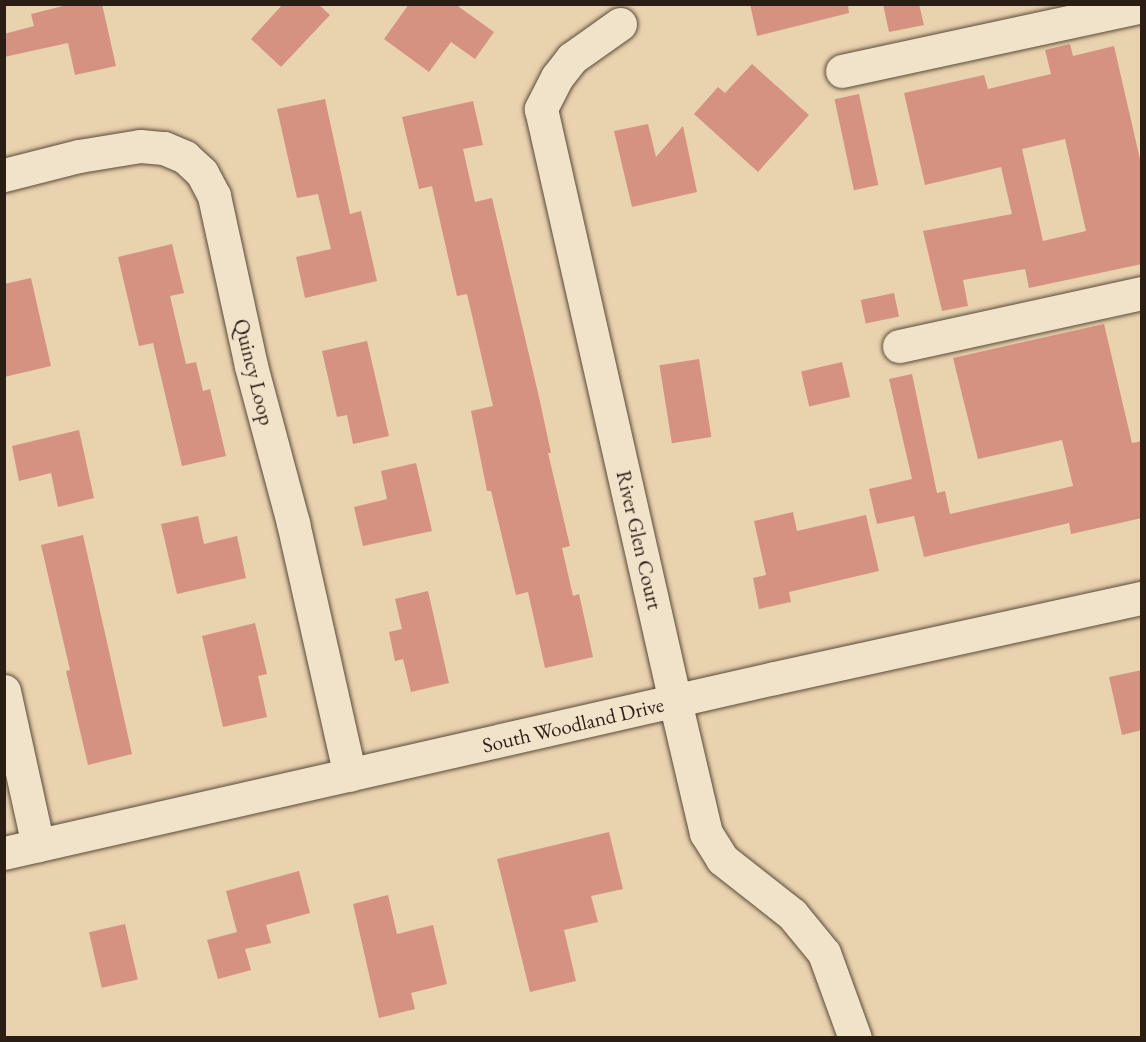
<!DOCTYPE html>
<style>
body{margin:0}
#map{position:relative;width:1146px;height:1042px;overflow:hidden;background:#e9d2ae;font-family:"EB Garamond",serif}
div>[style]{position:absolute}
.building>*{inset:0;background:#d59281;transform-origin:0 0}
.roads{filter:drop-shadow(0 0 2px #5a4b3a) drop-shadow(0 0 2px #5a4b3a)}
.minor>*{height:33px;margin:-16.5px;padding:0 16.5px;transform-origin:16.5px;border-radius:16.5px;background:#f1e2ca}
span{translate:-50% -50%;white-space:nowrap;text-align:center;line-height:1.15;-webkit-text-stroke:5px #f1e2ca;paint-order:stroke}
.street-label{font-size:21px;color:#2a1e14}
.frame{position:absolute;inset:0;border:6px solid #2a1e14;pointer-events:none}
</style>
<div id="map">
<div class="building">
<i style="clip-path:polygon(71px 4px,102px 4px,116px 66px,75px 75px,68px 43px,4px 57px,4px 34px,34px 26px,31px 14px)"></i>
<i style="clip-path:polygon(283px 4px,318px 4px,330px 15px,281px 67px,251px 39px)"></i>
<i style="clip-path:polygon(409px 4px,455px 4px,494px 32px,475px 59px,451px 42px,429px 72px,384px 39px)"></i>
<i style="clip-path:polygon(750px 4px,848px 4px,849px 13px,757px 36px)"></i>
<i style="clip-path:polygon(883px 4px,919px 4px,924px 25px,889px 32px)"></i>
<i style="clip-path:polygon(evenodd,1070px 44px,1073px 56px,1114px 46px,1142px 168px,1142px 264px,1029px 288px,1025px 269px,963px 280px,968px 306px,942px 311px,923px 231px,1012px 214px,1001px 167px,925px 185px,904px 93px,984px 75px,988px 89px,1051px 74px,1045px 50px,1070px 44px,1065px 139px,1086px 231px,1043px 241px,1022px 149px,1065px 139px)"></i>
<i style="clip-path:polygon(752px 64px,809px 115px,758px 172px,694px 114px,718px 87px,725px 93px)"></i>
<i style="left:859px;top:94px;width:93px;height:25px;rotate:78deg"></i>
<i style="clip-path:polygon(325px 99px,350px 214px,361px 211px,377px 281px,305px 298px,296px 257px,331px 249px,318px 194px,297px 198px,277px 109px)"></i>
<i style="clip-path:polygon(473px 101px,483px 145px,463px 149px,475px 202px,492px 198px,539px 397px,551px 453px,548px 453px,570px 546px,562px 548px,573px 596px,579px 594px,593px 657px,545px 668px,528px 592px,516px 595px,491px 491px,487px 491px,471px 411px,493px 406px,467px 294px,457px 296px,432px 186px,419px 189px,402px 117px)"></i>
<i style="clip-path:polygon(648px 124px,656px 157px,683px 126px,697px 192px,632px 207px,614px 131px)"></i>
<i style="clip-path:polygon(172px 244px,184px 293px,170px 296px,186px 364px,196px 362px,203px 391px,210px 389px,226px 456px,182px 466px,153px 343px,139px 346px,118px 257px)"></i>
<i style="clip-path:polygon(31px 278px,51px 366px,4px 377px,4px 284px)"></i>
<i style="left:894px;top:293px;width:24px;height:34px;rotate:78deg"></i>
<i style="clip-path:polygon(1104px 324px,1132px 443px,1142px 441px,1142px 518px,1071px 534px,1069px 523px,924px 557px,914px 516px,877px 524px,869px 489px,912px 479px,889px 379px,912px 374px,937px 493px,945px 491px,950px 514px,1073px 486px,1062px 440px,978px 459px,953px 358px)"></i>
<i style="clip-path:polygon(367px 341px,389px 436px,353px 444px,347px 415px,337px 417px,322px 351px)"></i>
<i style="left:699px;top:359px;width:79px;height:40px;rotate:81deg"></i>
<i style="left:842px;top:362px;width:36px;height:42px;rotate:77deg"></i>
<i style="clip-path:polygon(79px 430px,94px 498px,58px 507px,51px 473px,19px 481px,12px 446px)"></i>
<i style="clip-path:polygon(416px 463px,432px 531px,363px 546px,354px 507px,387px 499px,381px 471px)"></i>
<i style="clip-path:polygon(793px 512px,797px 531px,866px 515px,879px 571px,789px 592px,791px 602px,759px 609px,753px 578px,766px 575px,754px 521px)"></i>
<i style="clip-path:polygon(198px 516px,204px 544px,237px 536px,246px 578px,177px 594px,161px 524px)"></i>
<i style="clip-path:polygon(83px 535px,132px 754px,88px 765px,66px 671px,70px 670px,41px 545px)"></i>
<i style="clip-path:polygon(428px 591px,449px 683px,411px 692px,403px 659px,395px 661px,389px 632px,402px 629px,395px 599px)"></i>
<i style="clip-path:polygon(255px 623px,267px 674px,258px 676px,267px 717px,223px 727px,202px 636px)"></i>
<i style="clip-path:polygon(1142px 670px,1142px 730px,1122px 735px,1109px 677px)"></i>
<i style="clip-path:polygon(609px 832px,623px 889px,591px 896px,598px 922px,564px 930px,576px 981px,530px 992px,497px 859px)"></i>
<i style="clip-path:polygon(299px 871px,310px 913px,266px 925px,271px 943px,245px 949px,251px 970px,218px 979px,207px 940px,237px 932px,226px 891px)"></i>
<i style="clip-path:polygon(388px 895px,397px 934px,433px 925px,447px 984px,411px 993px,415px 1009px,379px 1018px,353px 904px)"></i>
<i style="left:125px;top:924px;width:57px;height:37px;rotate:77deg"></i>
</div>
<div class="roads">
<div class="minor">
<i style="left:620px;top:24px;width:59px;rotate:144.7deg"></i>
<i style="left:572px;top:58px;width:24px;rotate:128deg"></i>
<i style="left:557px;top:77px;width:36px;rotate:117deg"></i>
<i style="left:541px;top:109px;width:607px;rotate:77.25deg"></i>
<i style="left:675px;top:701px;width:136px;rotate:76.8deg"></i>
<i style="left:706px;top:833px;width:31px;rotate:58deg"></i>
<i style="left:722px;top:859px;width:89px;rotate:38.2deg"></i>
<i style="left:792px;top:914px;width:50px;rotate:50.6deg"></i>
<i style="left:824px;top:953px;width:90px;rotate:70deg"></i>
<i style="left:842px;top:71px;width:307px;rotate:-12.2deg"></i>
<i style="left:4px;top:175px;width:77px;rotate:-14.2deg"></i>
<i style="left:79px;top:156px;width:62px;rotate:-9.3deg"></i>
<i style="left:140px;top:146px;width:24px;rotate:5deg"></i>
<i style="left:164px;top:148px;width:23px;rotate:23deg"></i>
<i style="left:185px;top:157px;width:23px;rotate:43deg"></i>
<i style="left:202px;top:173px;width:26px;rotate:62deg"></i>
<i style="left:214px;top:196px;width:174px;rotate:77.7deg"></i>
<i style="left:251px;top:366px;width:163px;rotate:75deg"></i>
<i style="left:293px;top:523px;width:258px;rotate:77.3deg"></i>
<i style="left:899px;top:346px;width:249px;rotate:-12.3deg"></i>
<i style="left:4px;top:691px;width:158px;rotate:77.6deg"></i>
<i style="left:4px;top:853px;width:790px;rotate:-12.8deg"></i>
<i style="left:774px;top:678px;width:377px;rotate:-12.3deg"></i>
</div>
</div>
<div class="street-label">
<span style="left:254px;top:372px;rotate:76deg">Quincy Loop</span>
<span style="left:639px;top:540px;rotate:77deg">River Glen Court</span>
<span style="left:573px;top:725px;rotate:-13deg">South Woodland Drive</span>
</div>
<div class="frame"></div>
</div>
